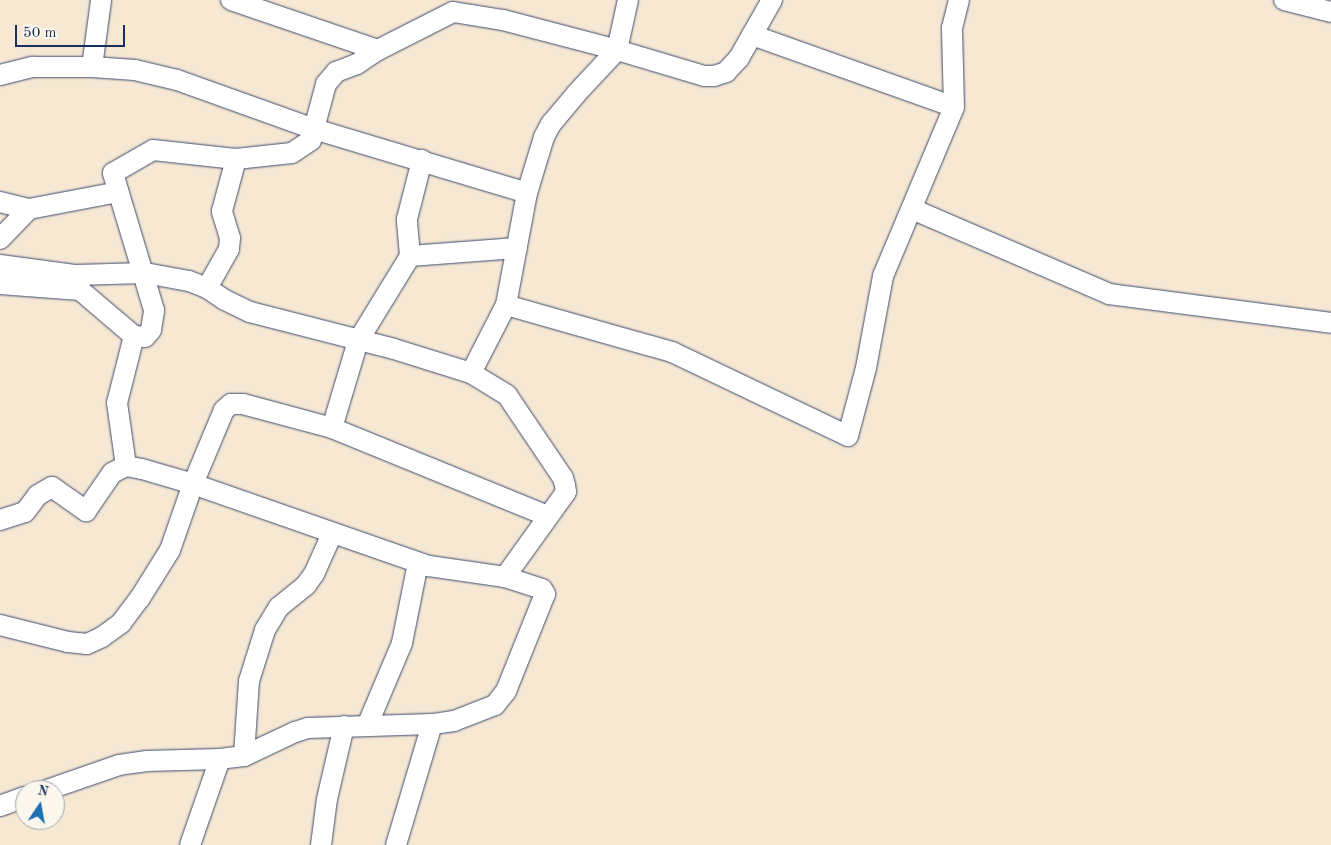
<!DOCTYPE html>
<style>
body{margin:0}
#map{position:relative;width:1331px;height:845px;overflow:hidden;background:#f6e8d3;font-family:"Old Standard TT",serif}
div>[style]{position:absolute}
.roads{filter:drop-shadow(0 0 1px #3c4b70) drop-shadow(0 0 1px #3c4b70)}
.minor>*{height:20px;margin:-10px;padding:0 10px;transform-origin:10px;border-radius:10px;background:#fff}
span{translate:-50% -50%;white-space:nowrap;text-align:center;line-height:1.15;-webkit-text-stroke:4.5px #fbf7ec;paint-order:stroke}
.north{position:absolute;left:15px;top:780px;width:50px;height:50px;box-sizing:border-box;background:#fbf7ec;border:1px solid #a1a7b3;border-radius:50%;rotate:12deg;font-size:14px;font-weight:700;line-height:20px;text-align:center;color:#1b2f5e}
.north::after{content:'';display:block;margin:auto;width:18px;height:22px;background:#1f6fb2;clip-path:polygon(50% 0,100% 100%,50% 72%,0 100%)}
.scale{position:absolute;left:15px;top:25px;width:110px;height:22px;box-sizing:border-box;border:2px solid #1b2f5e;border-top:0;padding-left:6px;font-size:15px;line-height:18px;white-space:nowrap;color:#1b2f5e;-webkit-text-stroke:4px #fbf7ec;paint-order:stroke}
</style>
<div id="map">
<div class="roads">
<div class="minor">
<i style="left:231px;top:0;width:155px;rotate:18.8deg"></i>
<i style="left:1284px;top:0;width:49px;rotate:14.3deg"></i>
<i style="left:752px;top:35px;width:214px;rotate:19.6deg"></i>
<i style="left:92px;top:67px;width:68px;rotate:-82.3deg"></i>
<i style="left:0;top:75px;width:34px;rotate:-14deg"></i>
<i style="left:33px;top:67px;width:59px"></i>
<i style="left:92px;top:67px;width:43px;rotate:4deg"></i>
<i style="left:135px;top:70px;width:43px;rotate:13.4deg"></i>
<i style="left:177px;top:80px;width:145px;rotate:19.7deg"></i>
<i style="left:314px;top:129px;width:222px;rotate:16.7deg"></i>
<i style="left:0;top:202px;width:30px;rotate:14deg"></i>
<i style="left:29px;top:209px;width:91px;rotate:-10.8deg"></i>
<i style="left:912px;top:209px;width:215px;rotate:23.3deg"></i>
<i style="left:1109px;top:294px;width:224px;rotate:7.4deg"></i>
<i style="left:0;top:239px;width:42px;rotate:-46deg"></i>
<i style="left:410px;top:256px;width:107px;rotate:-4.3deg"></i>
<i style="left:0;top:265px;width:77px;rotate:7.5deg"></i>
<i style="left:76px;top:275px;width:69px;rotate:-1.7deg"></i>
<i style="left:145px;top:273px;width:45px;rotate:10.3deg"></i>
<i style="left:189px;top:281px;width:19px;rotate:21deg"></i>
<i style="left:207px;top:288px;width:22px;rotate:34deg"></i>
<i style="left:225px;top:300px;width:28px;rotate:26deg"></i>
<i style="left:250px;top:312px;width:149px;rotate:14.4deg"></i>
<i style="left:394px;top:349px;width:81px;rotate:17.3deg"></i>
<i style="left:471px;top:373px;width:42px;rotate:31.4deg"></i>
<i style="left:507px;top:395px;width:100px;rotate:56deg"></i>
<i style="left:563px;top:478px;width:7px;rotate:74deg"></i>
<i style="left:565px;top:485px;width:7px;rotate:82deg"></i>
<i style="left:566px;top:492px;width:105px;rotate:125.7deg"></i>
<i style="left:76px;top:275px;width:16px;rotate:75deg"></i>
<i style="left:80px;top:290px;width:71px;rotate:40.4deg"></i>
<i style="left:134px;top:336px;width:11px;rotate:5deg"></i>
<i style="left:145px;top:337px;width:9px;rotate:-49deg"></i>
<i style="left:151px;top:330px;width:20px;rotate:-81deg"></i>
<i style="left:154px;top:310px;width:143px;rotate:-106.7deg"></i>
<i style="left:113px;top:173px;width:46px;rotate:-29.9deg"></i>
<i style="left:153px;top:150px;width:83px;rotate:6.2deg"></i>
<i style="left:236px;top:159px;width:56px;rotate:-6.1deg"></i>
<i style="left:292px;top:153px;width:23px;rotate:-34deg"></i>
<i style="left:311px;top:140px;width:58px;rotate:-75deg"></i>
<i style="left:326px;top:84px;width:16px;rotate:-50deg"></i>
<i style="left:336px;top:72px;width:22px;rotate:-21deg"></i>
<i style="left:357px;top:64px;width:25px;rotate:-34deg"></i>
<i style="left:378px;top:50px;width:84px;rotate:-26.9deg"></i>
<i style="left:453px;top:12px;width:51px;rotate:9.1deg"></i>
<i style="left:503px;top:20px;width:118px;rotate:14.7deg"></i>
<i style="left:617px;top:50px;width:91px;rotate:16.6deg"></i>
<i style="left:704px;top:76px;width:10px"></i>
<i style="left:714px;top:76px;width:13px;rotate:-18deg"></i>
<i style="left:726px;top:72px;width:19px;rotate:-47deg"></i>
<i style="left:739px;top:58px;width:67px;rotate:-60.4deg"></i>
<i style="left:0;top:284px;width:80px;rotate:4.3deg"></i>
<i style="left:207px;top:288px;width:45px;rotate:-60.6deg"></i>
<i style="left:229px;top:249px;width:11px;rotate:-85deg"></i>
<i style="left:230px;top:238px;width:28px;rotate:-107deg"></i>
<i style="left:222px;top:211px;width:54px;rotate:-74.9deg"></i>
<i style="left:506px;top:305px;width:173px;rotate:15.8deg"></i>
<i style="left:672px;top:352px;width:195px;rotate:25.5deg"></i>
<i style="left:848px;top:436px;width:70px;rotate:-75.2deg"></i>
<i style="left:866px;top:368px;width:94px;rotate:-79.5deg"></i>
<i style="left:883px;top:276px;width:183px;rotate:-67.2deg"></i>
<i style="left:954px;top:107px;width:79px;rotate:-91.5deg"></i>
<i style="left:952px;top:28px;width:29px;rotate:-76deg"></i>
<i style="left:471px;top:373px;width:76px;rotate:-62.8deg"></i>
<i style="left:506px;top:305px;width:114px;rotate:-79.4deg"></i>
<i style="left:527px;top:193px;width:59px;rotate:-73.1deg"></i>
<i style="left:544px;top:137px;width:15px;rotate:-62deg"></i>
<i style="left:551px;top:124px;width:39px;rotate:-50deg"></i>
<i style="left:576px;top:94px;width:60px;rotate:-47deg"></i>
<i style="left:617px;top:50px;width:51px;rotate:-77.6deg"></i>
<i style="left:332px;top:428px;width:233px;rotate:22.2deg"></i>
<i style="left:126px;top:466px;width:64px;rotate:-98.1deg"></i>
<i style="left:117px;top:403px;width:69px;rotate:-75.8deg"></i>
<i style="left:0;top:520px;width:26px;rotate:-18deg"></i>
<i style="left:25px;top:512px;width:21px;rotate:-53deg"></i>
<i style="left:38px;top:495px;width:16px;rotate:-30deg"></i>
<i style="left:52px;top:487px;width:42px;rotate:35.2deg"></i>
<i style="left:86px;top:511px;width:46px;rotate:-55.6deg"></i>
<i style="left:112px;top:473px;width:16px;rotate:-27deg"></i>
<i style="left:126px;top:466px;width:16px;rotate:11deg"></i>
<i style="left:142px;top:469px;width:53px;rotate:16.4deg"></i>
<i style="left:193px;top:484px;width:250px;rotate:19.2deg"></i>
<i style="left:429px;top:566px;width:77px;rotate:8.2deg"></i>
<i style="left:505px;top:577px;width:39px;rotate:18deg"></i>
<i style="left:542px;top:589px;width:6px;rotate:59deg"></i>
<i style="left:545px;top:594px;width:105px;rotate:111.9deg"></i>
<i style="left:506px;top:691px;width:18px;rotate:128deg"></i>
<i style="left:495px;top:705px;width:44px;rotate:158.7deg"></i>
<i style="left:454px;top:721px;width:22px;rotate:172deg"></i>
<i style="left:432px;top:724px;width:124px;rotate:178.2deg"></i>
<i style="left:308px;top:728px;width:14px;rotate:163deg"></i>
<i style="left:295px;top:732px;width:56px;rotate:154.8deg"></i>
<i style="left:244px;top:756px;width:24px;rotate:173deg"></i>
<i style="left:220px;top:759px;width:73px;rotate:178.4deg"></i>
<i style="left:147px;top:761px;width:28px;rotate:172deg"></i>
<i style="left:119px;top:765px;width:76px;rotate:160.9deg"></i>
<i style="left:0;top:625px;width:70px;rotate:14deg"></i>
<i style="left:68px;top:642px;width:19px;rotate:6deg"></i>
<i style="left:87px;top:644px;width:17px;rotate:-25deg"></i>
<i style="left:102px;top:637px;width:24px;rotate:-36deg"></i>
<i style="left:121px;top:623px;width:31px;rotate:-53deg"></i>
<i style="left:140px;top:598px;width:57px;rotate:-58deg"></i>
<i style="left:170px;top:550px;width:70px;rotate:-70.8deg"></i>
<i style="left:193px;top:484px;width:80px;rotate:-67.3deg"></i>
<i style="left:224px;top:410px;width:9px;rotate:-41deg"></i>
<i style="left:231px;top:404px;width:12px"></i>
<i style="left:243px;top:404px;width:92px;rotate:15.1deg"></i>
<i style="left:332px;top:428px;width:91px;rotate:-73.4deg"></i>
<i style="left:358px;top:341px;width:100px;rotate:-58.5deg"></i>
<i style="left:410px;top:256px;width:37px;rotate:-95deg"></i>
<i style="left:407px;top:219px;width:61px;rotate:-75.7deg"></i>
<i style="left:367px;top:726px;width:90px;rotate:-67.1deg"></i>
<i style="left:402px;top:643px;width:82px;rotate:-78.7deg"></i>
<i style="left:244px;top:756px;width:75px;rotate:-86.2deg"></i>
<i style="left:249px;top:681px;width:53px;rotate:-72.6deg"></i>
<i style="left:265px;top:630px;width:27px;rotate:-59deg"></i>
<i style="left:279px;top:607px;width:35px;rotate:-39deg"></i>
<i style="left:306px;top:585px;width:14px;rotate:-54deg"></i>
<i style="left:314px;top:574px;width:44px;rotate:-65.8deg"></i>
<i style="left:0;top:806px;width:27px;rotate:-20deg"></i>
<i style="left:190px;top:845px;width:91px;rotate:-70.8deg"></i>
<i style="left:321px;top:845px;width:46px;rotate:-82.6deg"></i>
<i style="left:327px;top:799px;width:75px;rotate:-76.9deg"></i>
<i style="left:396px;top:845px;width:126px;rotate:-73.4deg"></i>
</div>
</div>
<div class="north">N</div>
<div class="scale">50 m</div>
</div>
